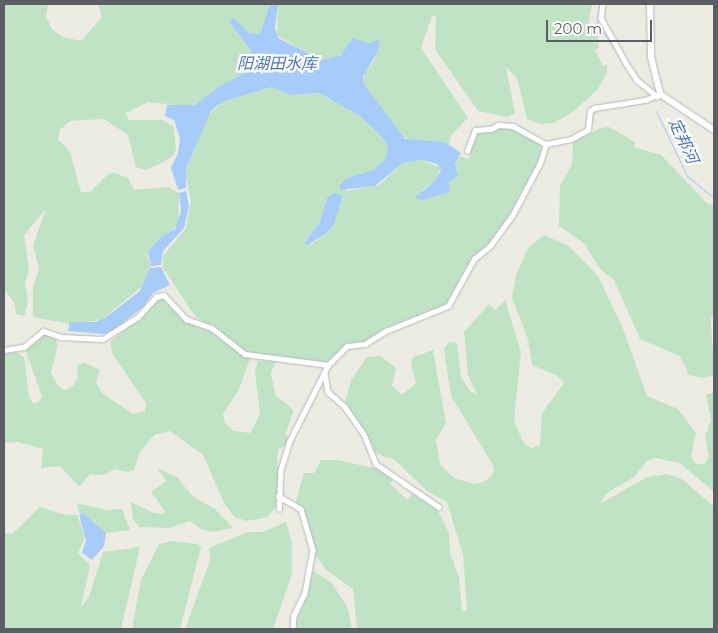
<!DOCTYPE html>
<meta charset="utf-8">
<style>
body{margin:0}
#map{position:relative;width:718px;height:633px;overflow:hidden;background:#edece3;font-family:Montserrat,"Noto Sans SC",sans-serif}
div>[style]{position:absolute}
.green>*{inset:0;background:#c1e3c5}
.water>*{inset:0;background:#a7ccf9}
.stream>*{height:1px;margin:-0.5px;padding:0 0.5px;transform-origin:0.5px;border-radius:0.5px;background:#a7ccf9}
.roads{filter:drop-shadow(0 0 1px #b6b8bc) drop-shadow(0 0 1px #b6b8bc)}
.street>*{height:4.5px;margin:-2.25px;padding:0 2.25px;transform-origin:2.25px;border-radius:2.25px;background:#fff}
.secondary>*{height:6px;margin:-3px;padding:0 3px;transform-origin:3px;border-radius:3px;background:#fff}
span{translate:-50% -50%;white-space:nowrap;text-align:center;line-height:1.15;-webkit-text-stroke:4.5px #fff;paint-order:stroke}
.water-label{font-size:16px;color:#4b75bb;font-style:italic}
.frame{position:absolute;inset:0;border:5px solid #5b5e63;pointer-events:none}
.scale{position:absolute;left:546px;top:20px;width:106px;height:22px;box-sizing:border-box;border:2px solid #5b5e63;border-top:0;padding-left:6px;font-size:15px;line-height:18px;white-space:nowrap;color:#5b5e63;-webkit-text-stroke:4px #fff;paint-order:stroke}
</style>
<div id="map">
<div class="green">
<i style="clip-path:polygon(4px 4px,48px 4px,46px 17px,52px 29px,63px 37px,81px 41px,102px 17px,98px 4px,270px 4px,260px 34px,249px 33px,233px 17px,230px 23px,252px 52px,254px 65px,248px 71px,218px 87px,192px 107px,148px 102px,126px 113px,129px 120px,162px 120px,174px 127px,176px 150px,173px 156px,158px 165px,145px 170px,136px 167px,128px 135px,104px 119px,70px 121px,60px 130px,58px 139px,70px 152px,81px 192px,90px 192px,108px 174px,115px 173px,128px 178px,134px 190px,167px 187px,179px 193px,178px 224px,147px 255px,151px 266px,145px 284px,101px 320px,69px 324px,33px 317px,33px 287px,39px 269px,33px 245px,46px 209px,24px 235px,29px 270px,25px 283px,28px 302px,24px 316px,16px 314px,14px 302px,4px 289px)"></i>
<i style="clip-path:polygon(278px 4px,592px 4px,587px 32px,597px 33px,599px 48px,595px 50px,603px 66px,607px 64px,607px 72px,598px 89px,574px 111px,554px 123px,540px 124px,527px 119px,517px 78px,506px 67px,515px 113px,507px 117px,478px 111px,435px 49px,436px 17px,432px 16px,421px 48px,468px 118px,452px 134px,449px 144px,412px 141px,400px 135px,363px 83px,365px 73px,375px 59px,376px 40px,369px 43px,360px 40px,337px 58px,322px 60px,277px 36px)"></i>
<i style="clip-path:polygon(evenodd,272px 87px,299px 95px,318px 93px,360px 116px,383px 138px,388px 148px,386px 160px,373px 170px,347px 178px,346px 191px,379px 185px,403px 163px,422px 160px,441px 168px,434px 182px,421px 191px,449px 193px,449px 180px,458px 176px,455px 163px,460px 156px,469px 159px,471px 152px,468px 150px,475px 132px,482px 130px,509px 128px,543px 144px,538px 162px,510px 214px,488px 245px,472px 258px,446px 304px,385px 328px,364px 342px,346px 344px,328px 362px,247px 353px,195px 316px,163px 268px,163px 256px,186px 228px,191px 200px,185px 173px,207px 117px,222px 102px,272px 87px,335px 192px,343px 199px,328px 233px,311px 244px,305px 241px,320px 222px,326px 200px,335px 192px)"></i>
<i style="clip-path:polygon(609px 127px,635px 142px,634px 147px,661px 155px,707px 203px,714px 205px,714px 314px,711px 318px,714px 375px,702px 378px,689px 375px,680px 356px,640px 339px,614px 280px,600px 269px,584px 243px,559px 226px,560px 186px,572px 165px,573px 141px,601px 128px)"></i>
<i style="clip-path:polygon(544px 235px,569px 246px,598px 276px,622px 326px,647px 396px,678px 409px,696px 433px,691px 457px,696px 464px,704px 464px,709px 458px,705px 436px,711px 420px,706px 395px,714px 392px,714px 492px,680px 463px,655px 458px,647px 461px,634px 477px,607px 493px,600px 504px,647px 477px,667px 474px,682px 479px,714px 507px,714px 629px,357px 629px,353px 589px,326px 570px,315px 554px,296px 500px,304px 473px,314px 473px,321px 460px,337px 460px,379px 469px,393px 480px,390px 483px,407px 500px,412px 494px,437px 509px,449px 533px,450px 553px,459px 577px,462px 611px,467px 611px,463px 555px,447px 502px,427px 491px,395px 460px,375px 453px,345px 403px,351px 380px,367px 357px,380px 356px,396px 368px,392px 386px,402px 395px,416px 383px,411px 363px,413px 357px,433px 350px,446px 423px,436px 440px,440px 464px,454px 478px,474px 484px,484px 482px,494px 473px,493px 465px,451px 396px,444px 349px,449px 342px,457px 343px,461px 377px,470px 391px,477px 395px,468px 375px,464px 332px,489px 304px,495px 310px,505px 300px,521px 352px,514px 421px,524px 444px,532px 448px,540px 445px,542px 413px,564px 383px,556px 375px,532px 365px,528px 339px,512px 298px,516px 275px,528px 248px)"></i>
<i style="clip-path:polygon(163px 297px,184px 320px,210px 329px,250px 359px,239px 389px,223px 414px,225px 423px,234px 431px,250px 433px,260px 414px,255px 371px,258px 361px,276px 361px,271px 373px,275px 395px,294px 410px,285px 435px,289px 437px,286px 446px,278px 449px,277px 466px,280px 468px,276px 507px,268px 517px,247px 521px,234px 517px,224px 503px,203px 455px,170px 431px,154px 435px,140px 452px,134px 470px,127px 472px,115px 469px,103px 475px,90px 474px,79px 487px,60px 466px,41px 468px,43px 449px,18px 442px,4px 443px,4px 353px,15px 352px,24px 357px,29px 396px,33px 403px,39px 402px,42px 396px,25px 349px,48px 333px,53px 335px,58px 344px,51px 373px,58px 386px,65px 390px,73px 386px,78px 376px,77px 365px,85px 363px,100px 370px,96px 382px,102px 393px,133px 414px,145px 411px,146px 403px,113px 355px,110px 342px)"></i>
<i style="clip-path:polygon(157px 468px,177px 477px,192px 496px,215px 509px,233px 528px,212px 532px,200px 529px,190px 521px,169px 528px,139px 527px,133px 519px,131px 502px,154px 513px,162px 514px,165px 511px,151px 492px,166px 481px)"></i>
<i style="clip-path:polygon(76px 503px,107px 510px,122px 509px,130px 530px,106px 533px,80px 514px)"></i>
<i style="clip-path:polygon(40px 507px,62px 514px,77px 515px,85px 537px,78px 553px,90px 565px,81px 607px,89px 597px,103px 552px,140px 547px,121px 629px,4px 629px,4px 533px,12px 534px)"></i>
<i style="clip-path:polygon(286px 522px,292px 543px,292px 574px,273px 629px,185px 629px,210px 561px,209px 548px,248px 532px,263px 532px)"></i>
<i style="clip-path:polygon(172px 541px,198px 544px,201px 547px,180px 629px,132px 629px,141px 580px,159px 544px)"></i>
<i style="clip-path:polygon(313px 571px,331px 582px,348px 608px,352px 629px,292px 629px,304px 604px)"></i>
</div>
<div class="water">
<i style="clip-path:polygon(270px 4px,278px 4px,275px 28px,278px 38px,322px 60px,340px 56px,353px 38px,369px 43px,380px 39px,378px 51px,363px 77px,364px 84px,405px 139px,445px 142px,461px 153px,455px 163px,458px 176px,449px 182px,450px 192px,423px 200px,414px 198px,434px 182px,441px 170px,437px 164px,422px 160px,403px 163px,375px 186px,340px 190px,339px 186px,347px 178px,373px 170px,385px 160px,388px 148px,383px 138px,360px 116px,319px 93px,292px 95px,272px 87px,222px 102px,211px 111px,186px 169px,186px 188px,178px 190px,171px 168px,178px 153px,180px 138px,174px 120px,165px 116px,167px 105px,195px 105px,218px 87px,248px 71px,254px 65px,252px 52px,230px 23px,233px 17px,249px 33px,260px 34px)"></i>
<i style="clip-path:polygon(186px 191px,189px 206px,184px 228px,163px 251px,161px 265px,151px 266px,148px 252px,161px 237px,175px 229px,181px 211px,179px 193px)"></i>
<i style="clip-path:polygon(335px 192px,343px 197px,333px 226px,326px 234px,307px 245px,304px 243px,320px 222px,327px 198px)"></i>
<i style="clip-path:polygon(161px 267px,170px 285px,153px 293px,143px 307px,111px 332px,104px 334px,68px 331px,70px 322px,96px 322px,106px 317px,140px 291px,150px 268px)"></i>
<i style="clip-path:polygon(83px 513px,106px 533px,104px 546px,92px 560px,82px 553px,86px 540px,79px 515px)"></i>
</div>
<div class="stream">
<i style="left:600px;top:4px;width:20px;rotate:99deg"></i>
<i style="left:597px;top:24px;width:36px;rotate:54deg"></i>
<i style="left:621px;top:59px;width:24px;rotate:57deg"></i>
<i style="left:646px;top:90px;width:7px;rotate:45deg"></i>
<i style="left:656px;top:111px;width:72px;rotate:64.5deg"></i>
<i style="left:687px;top:176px;width:35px;rotate:39deg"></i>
</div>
<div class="roads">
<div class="street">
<i style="left:603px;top:4px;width:14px;rotate:98deg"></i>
<i style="left:601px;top:18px;width:51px;rotate:60.9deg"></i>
<i style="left:626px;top:63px;width:20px;rotate:57deg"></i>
<i style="left:637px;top:80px;width:26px;rotate:39deg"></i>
<i style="left:467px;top:151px;width:22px;rotate:-69deg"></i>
<i style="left:475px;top:130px;width:16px;rotate:-4deg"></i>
<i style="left:491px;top:129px;width:8px;rotate:-30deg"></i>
<i style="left:498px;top:125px;width:15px;rotate:4deg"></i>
<i style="left:513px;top:126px;width:38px;rotate:29deg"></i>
<i style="left:4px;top:350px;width:20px;rotate:-9deg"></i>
<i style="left:24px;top:347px;width:25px;rotate:-40deg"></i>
<i style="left:43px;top:331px;width:20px;rotate:18deg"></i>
<i style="left:62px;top:337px;width:41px;rotate:2.8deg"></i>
<i style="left:103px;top:339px;width:41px;rotate:-32.2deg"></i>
<i style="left:138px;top:317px;width:27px;rotate:-48deg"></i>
<i style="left:156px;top:297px;width:8px;rotate:-14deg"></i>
<i style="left:164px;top:295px;width:33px;rotate:47deg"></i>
<i style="left:186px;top:319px;width:28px;rotate:19deg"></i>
<i style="left:212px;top:328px;width:42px;rotate:38.2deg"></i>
<i style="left:245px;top:354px;width:84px;rotate:7.5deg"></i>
<i style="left:325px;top:373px;width:19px;rotate:81deg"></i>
<i style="left:328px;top:392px;width:23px;rotate:41deg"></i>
<i style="left:345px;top:407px;width:33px;rotate:55deg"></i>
<i style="left:364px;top:434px;width:32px;rotate:68deg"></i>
<i style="left:376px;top:464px;width:76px;rotate:34.3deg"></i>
<i style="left:278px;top:496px;width:26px;rotate:29deg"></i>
<i style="left:301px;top:509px;width:43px;rotate:73.7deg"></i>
<i style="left:313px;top:550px;width:44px;rotate:100.5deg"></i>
<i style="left:305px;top:593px;width:25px;rotate:116deg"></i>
<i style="left:294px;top:616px;width:13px;rotate:94deg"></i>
<i style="left:279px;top:509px;width:37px;rotate:-88deg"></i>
<i style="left:280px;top:472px;width:31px;rotate:-73deg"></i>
<i style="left:289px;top:442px;width:86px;rotate:-63.1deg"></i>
<i style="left:328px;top:365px;width:27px;rotate:-45deg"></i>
<i style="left:347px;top:346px;width:18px;rotate:-6deg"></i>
<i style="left:365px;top:344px;width:25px;rotate:-32deg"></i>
<i style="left:386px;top:331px;width:67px;rotate:-22deg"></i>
<i style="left:448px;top:306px;width:54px;rotate:-61deg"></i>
<i style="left:474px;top:259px;width:21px;rotate:-39deg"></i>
<i style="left:490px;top:246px;width:37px;rotate:-54deg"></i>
<i style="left:512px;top:216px;width:60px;rotate:-62.2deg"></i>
<i style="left:540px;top:163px;width:20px;rotate:-72deg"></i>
<i style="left:546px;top:144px;width:25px;rotate:-11deg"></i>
<i style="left:571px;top:139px;width:19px;rotate:-28deg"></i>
<i style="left:588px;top:130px;width:19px;rotate:-84deg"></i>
<i style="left:590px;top:111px;width:5px;rotate:-37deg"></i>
<i style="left:594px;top:108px;width:52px;rotate:-8.9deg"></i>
<i style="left:645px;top:100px;width:16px;rotate:-22deg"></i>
</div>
<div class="secondary">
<i style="left:650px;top:4px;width:53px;rotate:88.9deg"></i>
<i style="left:651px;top:57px;width:38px;rotate:76deg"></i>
<i style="left:660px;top:94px;width:65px;rotate:33.7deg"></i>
</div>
</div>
<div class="water-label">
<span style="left:277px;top:64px">阳湖田水库</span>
<span style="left:683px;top:141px;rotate:65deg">定邦河</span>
</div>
<div class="frame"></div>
<div class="scale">200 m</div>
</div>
